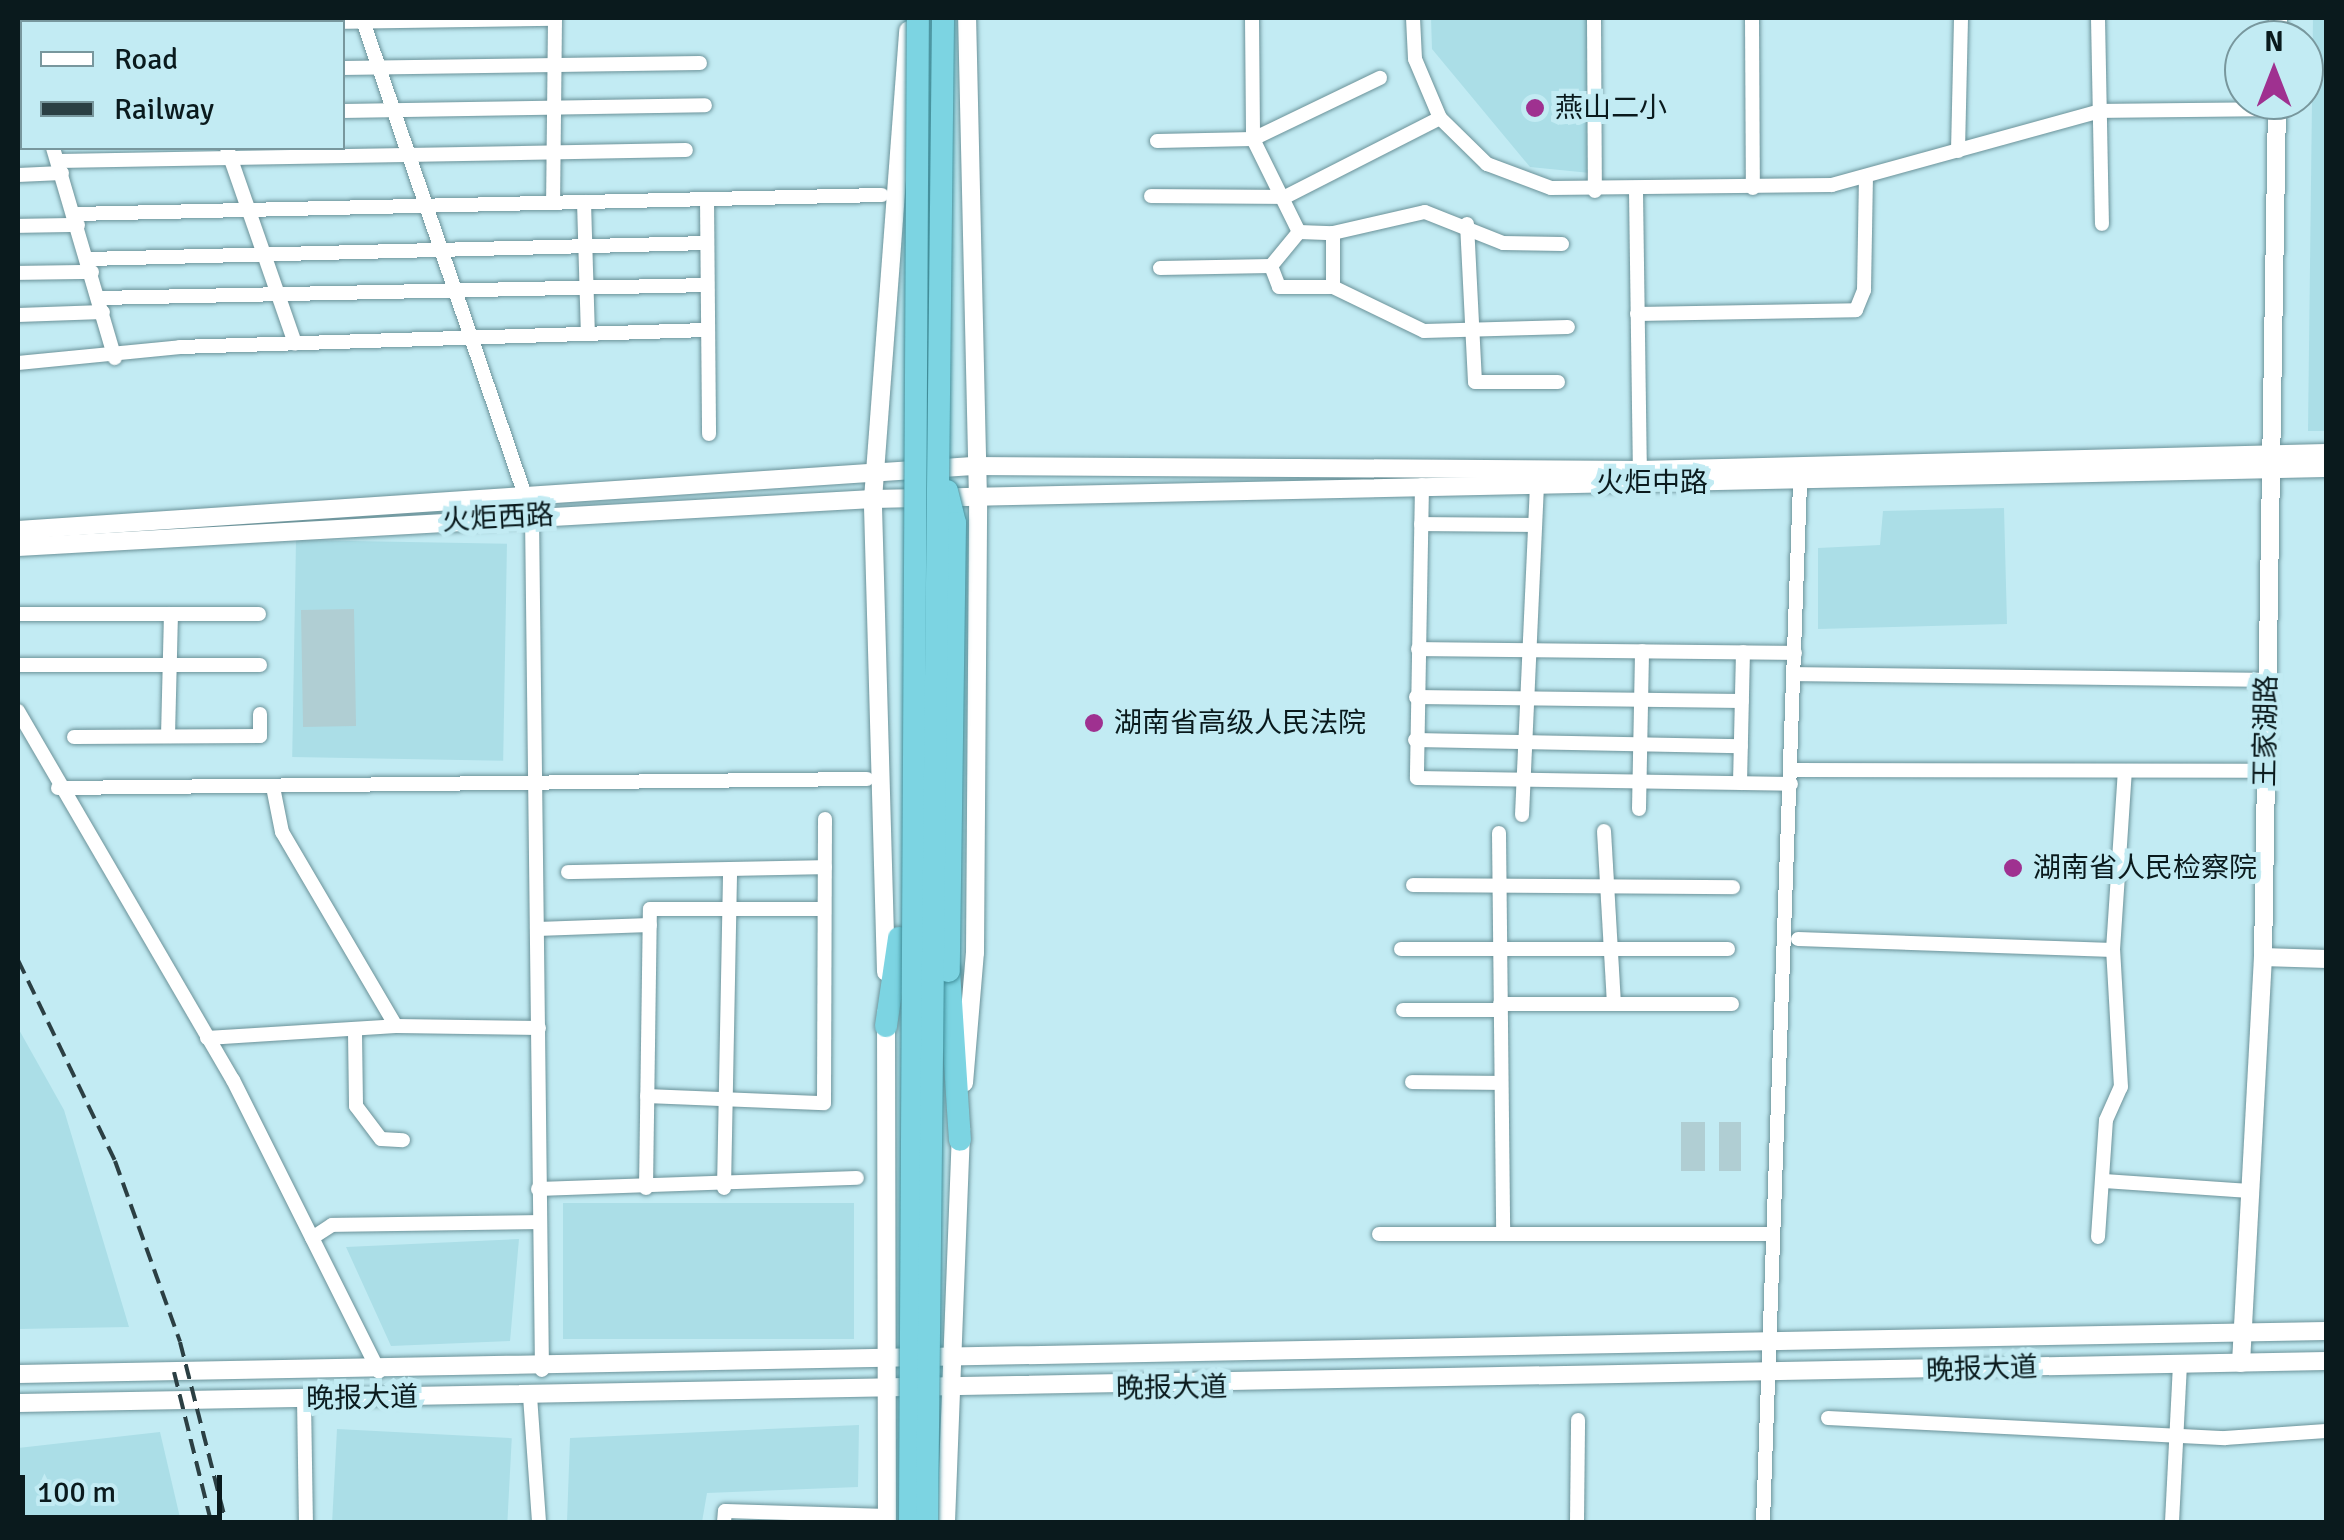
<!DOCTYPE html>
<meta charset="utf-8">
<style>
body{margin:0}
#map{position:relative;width:2344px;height:1540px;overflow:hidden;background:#c2ebf3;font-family:Signika,"Noto Sans SC",sans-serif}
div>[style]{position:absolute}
.built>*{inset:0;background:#abdee7;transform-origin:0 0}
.green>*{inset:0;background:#b0ced3;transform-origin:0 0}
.roads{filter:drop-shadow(0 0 2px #6b9299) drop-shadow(0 0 2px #6b9299)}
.minor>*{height:14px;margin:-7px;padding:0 7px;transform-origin:7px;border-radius:7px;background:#fff}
.tertiary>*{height:18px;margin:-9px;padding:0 9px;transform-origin:9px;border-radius:9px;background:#fff}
.secondary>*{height:18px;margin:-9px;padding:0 9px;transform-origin:9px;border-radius:9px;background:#fff}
.trunk>*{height:22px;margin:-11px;padding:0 11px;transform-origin:11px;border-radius:11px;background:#7cd4e2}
.rail>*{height:4px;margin-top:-2px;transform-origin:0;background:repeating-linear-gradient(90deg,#2b3f43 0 15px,transparent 0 23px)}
.bridges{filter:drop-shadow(0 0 2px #3f8c98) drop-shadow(0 0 2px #3f8c98)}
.trunk-bridge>*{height:22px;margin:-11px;padding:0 11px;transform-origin:11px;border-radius:11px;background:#7cd4e2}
.dots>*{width:28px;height:28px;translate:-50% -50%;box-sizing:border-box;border:5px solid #c2ebf3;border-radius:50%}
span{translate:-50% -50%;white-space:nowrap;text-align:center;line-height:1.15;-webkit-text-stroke:10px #c2ebf3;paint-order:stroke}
.poi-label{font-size:28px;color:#0a1a1d}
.left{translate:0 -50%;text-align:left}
.street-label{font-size:28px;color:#0a1a1d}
.frame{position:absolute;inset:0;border:20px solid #0a1a1d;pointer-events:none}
.legend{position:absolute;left:20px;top:20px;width:325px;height:130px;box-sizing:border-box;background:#c2ebf3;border:2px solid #78979d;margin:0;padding:12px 18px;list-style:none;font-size:30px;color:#0a1a1d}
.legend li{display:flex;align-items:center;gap:20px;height:50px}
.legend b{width:50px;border:2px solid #78979d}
.north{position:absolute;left:2224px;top:20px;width:100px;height:100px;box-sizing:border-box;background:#c2ebf3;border:2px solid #78979d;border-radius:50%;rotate:0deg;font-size:28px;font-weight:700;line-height:40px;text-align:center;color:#0a1a1d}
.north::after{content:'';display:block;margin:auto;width:35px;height:45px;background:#9f3190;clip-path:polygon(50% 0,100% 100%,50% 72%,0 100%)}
.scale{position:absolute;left:20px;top:1475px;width:202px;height:45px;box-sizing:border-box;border:5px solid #0a1a1d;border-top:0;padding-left:12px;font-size:30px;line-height:35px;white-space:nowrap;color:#0a1a1d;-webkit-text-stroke:8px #c2ebf3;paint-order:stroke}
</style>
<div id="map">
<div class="built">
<i style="clip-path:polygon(1431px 18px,1590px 18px,1590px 173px,1530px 167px,1432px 49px)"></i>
<i style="clip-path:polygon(2313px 18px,2326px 18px,2326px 431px,2308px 431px)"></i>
<i style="clip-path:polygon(2004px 508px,2007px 624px,1818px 629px,1818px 548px,1880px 545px,1883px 511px)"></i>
<i style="left:296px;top:540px;width:211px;height:217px;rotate:1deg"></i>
<i style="clip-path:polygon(18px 1028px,64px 1110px,129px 1327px,18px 1329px)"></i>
<i style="left:854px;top:1203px;width:136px;height:291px;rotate:90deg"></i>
<i style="clip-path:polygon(519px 1239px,510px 1341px,391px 1346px,346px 1247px)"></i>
<i style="clip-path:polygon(859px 1425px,858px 1487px,707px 1493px,702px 1522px,567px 1522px,570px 1438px)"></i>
<i style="left:337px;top:1429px;width:175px;height:93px;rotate:3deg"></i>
<i style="clip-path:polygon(160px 1432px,181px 1522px,18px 1522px,18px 1448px)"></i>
</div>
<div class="green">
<i style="left:354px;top:609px;width:117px;height:53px;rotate:89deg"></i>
<i style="left:1681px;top:1122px;width:24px;height:49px"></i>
<i style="left:1719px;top:1122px;width:22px;height:49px"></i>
</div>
<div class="roads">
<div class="minor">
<i style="left:182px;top:18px;width:4px;rotate:63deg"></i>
<i style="left:362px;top:18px;width:526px;rotate:71.15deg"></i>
<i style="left:532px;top:516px;width:854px;rotate:89.33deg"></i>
<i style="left:1252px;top:18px;width:121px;rotate:89.5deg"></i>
<i style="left:1253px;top:139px;width:104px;rotate:63.7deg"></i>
<i style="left:1413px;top:18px;width:41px;rotate:87.2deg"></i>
<i style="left:1415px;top:59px;width:64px;rotate:67deg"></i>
<i style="left:1440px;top:118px;width:66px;rotate:44.4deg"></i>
<i style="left:1487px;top:164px;width:68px;rotate:20.6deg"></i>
<i style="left:1551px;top:188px;width:281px;rotate:-0.6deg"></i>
<i style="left:1832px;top:185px;width:278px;rotate:-15.4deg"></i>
<i style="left:2100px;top:111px;width:177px;rotate:-0.6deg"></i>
<i style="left:1594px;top:18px;width:173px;rotate:89.7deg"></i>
<i style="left:1752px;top:18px;width:170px;rotate:89.7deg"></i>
<i style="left:2098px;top:18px;width:206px;rotate:88.9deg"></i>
<i style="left:331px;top:22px;width:224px;rotate:-0.8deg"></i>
<i style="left:555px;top:19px;width:184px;rotate:90.6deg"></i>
<i style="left:18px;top:27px;width:4px"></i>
<i style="left:18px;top:45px;width:20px;rotate:79deg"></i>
<i style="left:342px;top:68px;width:358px;rotate:-0.8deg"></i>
<i style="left:342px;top:111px;width:363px;rotate:-0.9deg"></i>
<i style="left:18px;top:134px;width:4px"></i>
<i style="left:1157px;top:141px;width:96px;rotate:-1.2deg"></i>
<i style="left:1253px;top:139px;width:141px;rotate:-25.7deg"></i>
<i style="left:53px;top:148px;width:219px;rotate:73.6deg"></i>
<i style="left:227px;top:148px;width:207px;rotate:70.8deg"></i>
<i style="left:1958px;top:151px;width:133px;rotate:-88.7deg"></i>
<i style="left:58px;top:161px;width:628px;rotate:-1deg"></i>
<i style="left:18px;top:175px;width:44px;rotate:-2.6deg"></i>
<i style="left:1636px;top:192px;width:286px;rotate:89.2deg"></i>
<i style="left:1151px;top:196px;width:134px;rotate:0.4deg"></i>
<i style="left:1285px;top:197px;width:174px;rotate:-27deg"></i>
<i style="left:707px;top:199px;width:235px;rotate:89.5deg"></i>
<i style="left:584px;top:202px;width:131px;rotate:88.3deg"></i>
<i style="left:75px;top:214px;width:807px;rotate:-1.35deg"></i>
<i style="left:1467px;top:224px;width:158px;rotate:87.1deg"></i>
<i style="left:1475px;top:382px;width:83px"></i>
<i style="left:18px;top:226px;width:60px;rotate:-1deg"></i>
<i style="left:1333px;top:233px;width:94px;rotate:-12.9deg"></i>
<i style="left:1425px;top:212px;width:84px;rotate:21.7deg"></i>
<i style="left:1503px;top:243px;width:59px;rotate:1deg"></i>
<i style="left:88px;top:259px;width:619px;rotate:-1.48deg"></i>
<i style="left:1271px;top:266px;width:44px;rotate:-50.5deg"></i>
<i style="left:1299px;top:232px;width:34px;rotate:2deg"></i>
<i style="left:1333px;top:233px;width:54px;rotate:90deg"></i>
<i style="left:1333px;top:287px;width:101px;rotate:25.8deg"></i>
<i style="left:1424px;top:331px;width:144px;rotate:-1.6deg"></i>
<i style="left:1160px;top:268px;width:111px;rotate:-1deg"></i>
<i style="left:1271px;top:266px;width:22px;rotate:69deg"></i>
<i style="left:1279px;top:287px;width:54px"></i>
<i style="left:18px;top:273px;width:74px;rotate:-0.8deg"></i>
<i style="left:99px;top:298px;width:608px;rotate:-1.22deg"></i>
<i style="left:1637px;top:314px;width:219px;rotate:-1deg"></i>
<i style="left:1856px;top:310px;width:22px;rotate:-68deg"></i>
<i style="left:1864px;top:290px;width:111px;rotate:-89deg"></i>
<i style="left:18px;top:315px;width:85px;rotate:-2deg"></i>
<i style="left:18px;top:363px;width:163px;rotate:-5.6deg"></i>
<i style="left:180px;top:347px;width:527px;rotate:-1.85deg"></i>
<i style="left:1422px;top:485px;width:293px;rotate:91deg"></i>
<i style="left:1417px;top:778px;width:374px;rotate:0.9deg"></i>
<i style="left:1421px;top:524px;width:112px;rotate:0.5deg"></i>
<i style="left:18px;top:614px;width:241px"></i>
<i style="left:1418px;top:649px;width:377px;rotate:0.6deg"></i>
<i style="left:18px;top:665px;width:242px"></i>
<i style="left:1794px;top:674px;width:474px;rotate:0.7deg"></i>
<i style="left:1416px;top:697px;width:326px;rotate:0.7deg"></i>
<i style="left:18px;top:711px;width:427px;rotate:59.8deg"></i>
<i style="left:233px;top:1080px;width:326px;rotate:63.4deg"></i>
<i style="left:168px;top:736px;width:122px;rotate:-88.6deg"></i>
<i style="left:74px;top:737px;width:186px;rotate:-0.3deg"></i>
<i style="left:260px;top:736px;width:22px;rotate:-90deg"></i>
<i style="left:1415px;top:740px;width:326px;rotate:1.1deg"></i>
<i style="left:1791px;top:770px;width:465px;rotate:0.1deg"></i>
<i style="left:1740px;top:783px;width:131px;rotate:-88.7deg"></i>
<i style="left:273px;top:787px;width:46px;rotate:78.7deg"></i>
<i style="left:282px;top:832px;width:225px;rotate:59.6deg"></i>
<i style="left:396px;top:1026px;width:143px;rotate:0.8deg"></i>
<i style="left:58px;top:788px;width:809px;rotate:-0.64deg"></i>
<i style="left:1639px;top:809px;width:158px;rotate:-88.9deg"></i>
<i style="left:1522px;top:815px;width:333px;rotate:-87.4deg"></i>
<i style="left:1604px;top:831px;width:173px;rotate:86.7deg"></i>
<i style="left:1499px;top:833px;width:401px;rotate:89.4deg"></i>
<i style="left:568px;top:872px;width:257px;rotate:-1.1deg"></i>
<i style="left:1413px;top:885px;width:320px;rotate:0.4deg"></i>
<i style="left:537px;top:929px;width:113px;rotate:-2deg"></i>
<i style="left:1798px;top:939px;width:315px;rotate:2deg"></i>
<i style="left:1401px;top:949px;width:327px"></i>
<i style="left:1500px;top:1004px;width:232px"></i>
<i style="left:1403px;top:1010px;width:97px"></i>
<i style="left:355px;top:1033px;width:73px;rotate:89.2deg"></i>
<i style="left:356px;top:1106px;width:41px;rotate:52.9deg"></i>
<i style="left:381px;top:1139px;width:22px;rotate:3deg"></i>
<i style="left:207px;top:1038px;width:189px;rotate:-3.6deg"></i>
<i style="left:1412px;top:1082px;width:89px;rotate:0.6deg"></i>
<i style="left:647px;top:1096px;width:177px;rotate:2.3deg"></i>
<i style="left:824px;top:1103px;width:284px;rotate:-89.8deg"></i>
<i style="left:2104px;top:1181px;width:146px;rotate:3.9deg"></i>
<i style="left:646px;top:1188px;width:279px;rotate:-89.2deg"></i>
<i style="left:650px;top:909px;width:174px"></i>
<i style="left:724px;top:1188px;width:319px;rotate:-88.9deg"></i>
<i style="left:538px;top:1189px;width:319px;rotate:-2deg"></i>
<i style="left:1379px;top:1234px;width:388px"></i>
<i style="left:2098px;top:1237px;width:117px;rotate:-86.1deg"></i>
<i style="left:2106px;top:1120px;width:36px;rotate:-66deg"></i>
<i style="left:2121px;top:1087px;width:137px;rotate:-93.3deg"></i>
<i style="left:2113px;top:950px;width:179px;rotate:-86.2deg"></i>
<i style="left:312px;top:1238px;width:24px;rotate:-33deg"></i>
<i style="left:332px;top:1225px;width:204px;rotate:-0.8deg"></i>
<i style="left:530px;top:1396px;width:126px;rotate:85.9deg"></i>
<i style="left:304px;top:1399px;width:123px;rotate:89.1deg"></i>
<i style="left:1828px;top:1418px;width:398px;rotate:2.9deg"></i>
<i style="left:2225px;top:1438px;width:101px;rotate:-4deg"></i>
<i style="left:724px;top:1522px;width:11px;rotate:-85deg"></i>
<i style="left:725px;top:1511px;width:163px;rotate:1.8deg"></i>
<i style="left:1577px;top:1522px;width:102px;rotate:-89.4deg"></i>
<i style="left:1763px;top:1522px;width:1040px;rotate:-87.96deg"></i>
<i style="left:2172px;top:1522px;width:159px;rotate:-87.1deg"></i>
</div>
<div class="tertiary">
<i style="left:2278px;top:40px;width:22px;rotate:-90deg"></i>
<i style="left:18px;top:530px;width:957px;rotate:-3.83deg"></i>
<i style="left:973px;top:466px;width:667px;rotate:0.34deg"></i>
<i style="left:1640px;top:470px;width:686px;rotate:-1.42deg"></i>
<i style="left:18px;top:547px;width:856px;rotate:-3.21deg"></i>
<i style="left:873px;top:499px;width:1453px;rotate:-1.22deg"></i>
<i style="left:2263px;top:957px;width:63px;rotate:1.8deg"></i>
<i style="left:2241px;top:1363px;width:407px;rotate:-86.9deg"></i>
<i style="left:2263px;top:957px;width:857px;rotate:-89.06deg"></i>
</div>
<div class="secondary">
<i style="left:886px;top:972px;width:473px;rotate:-91.6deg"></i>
<i style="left:873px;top:499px;width:470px;rotate:-85.7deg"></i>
<i style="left:886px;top:1013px;width:509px;rotate:89.89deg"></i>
<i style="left:964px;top:1083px;width:130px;rotate:-85.2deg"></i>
<i style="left:975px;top:953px;width:454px;rotate:-89.6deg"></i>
<i style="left:978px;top:499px;width:481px;rotate:-91.3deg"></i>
<i style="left:18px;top:1374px;width:2308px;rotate:-1.07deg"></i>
<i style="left:18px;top:1403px;width:2308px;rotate:-1.04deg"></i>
<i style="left:946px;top:1522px;width:394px;rotate:-87.8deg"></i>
</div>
<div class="trunk">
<i style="left:949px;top:971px;width:169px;rotate:86.3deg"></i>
<i style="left:886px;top:1026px;width:89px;rotate:-81.6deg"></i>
</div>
</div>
<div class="rail">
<i style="left:18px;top:960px;width:223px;rotate:64.2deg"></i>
<i style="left:115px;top:1161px;width:192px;rotate:70.2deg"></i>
<i style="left:180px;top:1342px;width:186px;rotate:75.7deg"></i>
<i style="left:174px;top:1372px;width:154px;rotate:76.1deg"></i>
</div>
<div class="bridges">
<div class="trunk-bridge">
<i style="left:947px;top:491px;width:33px;rotate:76deg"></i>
<i style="left:955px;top:523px;width:448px;rotate:90.8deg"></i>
<i style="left:910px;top:1522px;width:1504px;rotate:-89.7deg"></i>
<i style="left:927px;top:1522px;width:1504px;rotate:-89.39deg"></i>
</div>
</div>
<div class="dots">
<i style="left:1535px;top:108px;background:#9f3190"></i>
<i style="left:1094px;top:723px;background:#9f3190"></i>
<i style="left:2013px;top:868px;background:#9f3190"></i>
</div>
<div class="poi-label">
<span class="left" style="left:1555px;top:108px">燕山二小</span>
<span class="left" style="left:1114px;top:723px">湖南省高级人民法院</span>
<span class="left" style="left:2033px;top:868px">湖南省人民检察院</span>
</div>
<div class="street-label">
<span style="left:1652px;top:483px">火炬中路</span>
<span style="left:498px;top:518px;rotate:-3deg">火炬西路</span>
<span style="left:2266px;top:731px;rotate:-89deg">王家湖路</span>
<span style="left:1982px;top:1369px;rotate:-2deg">晚报大道</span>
<span style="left:1172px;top:1388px;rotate:-1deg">晚报大道</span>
<span style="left:362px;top:1398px;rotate:-1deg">晚报大道</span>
</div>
<div class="frame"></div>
<ul class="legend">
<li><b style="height:12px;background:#fff"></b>Road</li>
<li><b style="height:12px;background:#2b3f43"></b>Railway</li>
</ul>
<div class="north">N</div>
<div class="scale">100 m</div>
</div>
